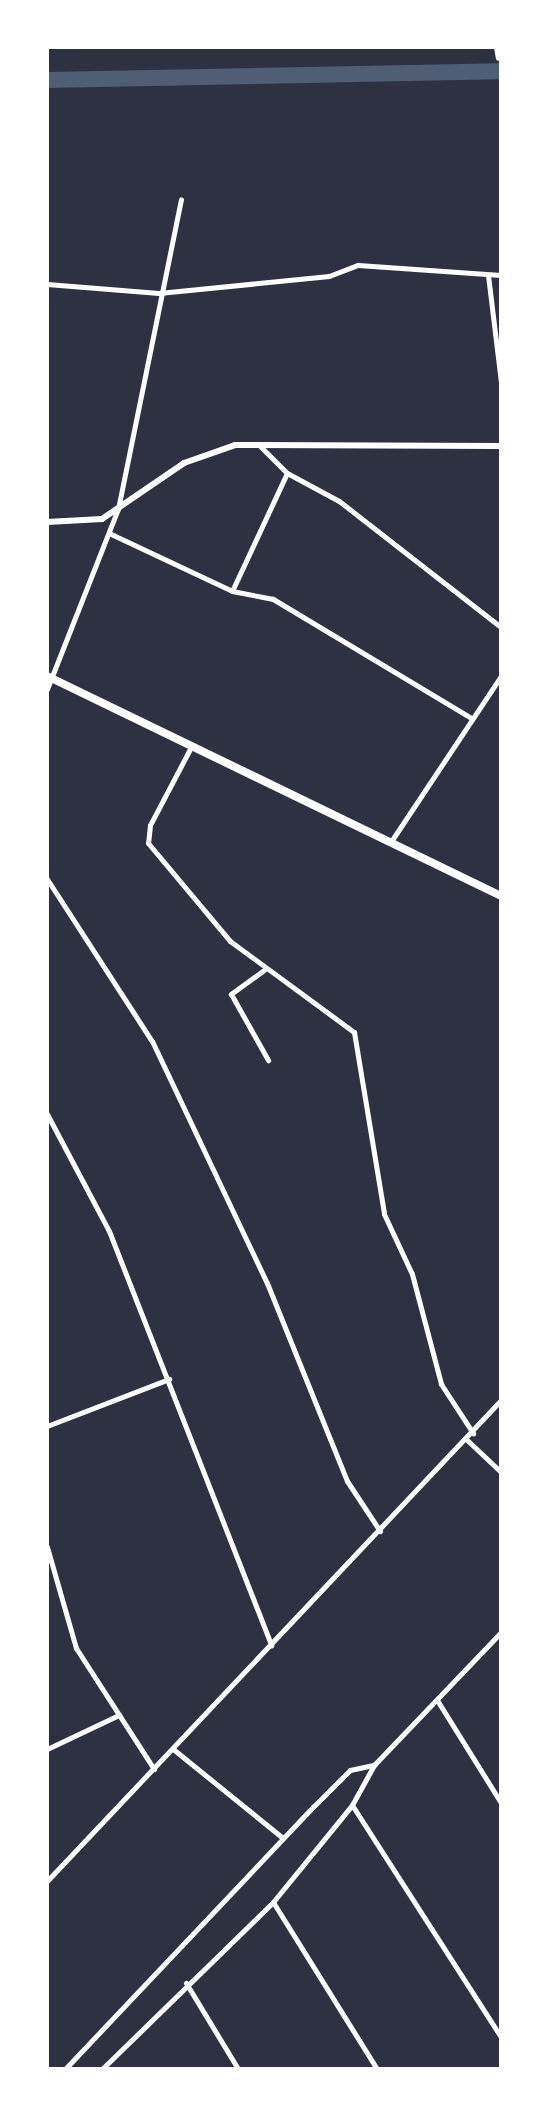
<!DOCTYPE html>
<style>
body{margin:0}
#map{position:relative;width:548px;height:2116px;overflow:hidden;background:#2d3142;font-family:Helvetica,sans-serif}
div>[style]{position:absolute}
.river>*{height:16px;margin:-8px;padding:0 8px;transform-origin:8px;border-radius:8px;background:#4f5d75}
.minor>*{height:5px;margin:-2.5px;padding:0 2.5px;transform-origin:2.5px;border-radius:2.5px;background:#fff}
.tertiary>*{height:6px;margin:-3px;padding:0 3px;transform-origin:3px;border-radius:3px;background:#fff}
.trunk>*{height:8px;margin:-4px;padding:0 4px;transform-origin:4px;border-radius:4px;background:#fff}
span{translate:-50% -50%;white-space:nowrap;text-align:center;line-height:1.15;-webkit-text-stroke:5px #fff;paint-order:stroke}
.frame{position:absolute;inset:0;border:49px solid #fff;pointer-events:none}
</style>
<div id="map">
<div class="river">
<i style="left:47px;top:80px;width:454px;rotate:-1.1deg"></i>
</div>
<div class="minor">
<i style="left:496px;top:47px;width:11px;rotate:80deg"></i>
<i style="left:488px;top:275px;width:109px;rotate:83.1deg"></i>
<i style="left:47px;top:284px;width:112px;rotate:4.6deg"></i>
<i style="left:159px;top:293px;width:171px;rotate:-5.7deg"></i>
<i style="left:329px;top:276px;width:31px;rotate:-21deg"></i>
<i style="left:358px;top:265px;width:143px;rotate:4deg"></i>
<i style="left:258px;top:444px;width:41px;rotate:45deg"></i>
<i style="left:287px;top:473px;width:59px;rotate:28.3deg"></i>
<i style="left:339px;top:501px;width:205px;rotate:37.9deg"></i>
<i style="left:111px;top:534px;width:134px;rotate:25.2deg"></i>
<i style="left:232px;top:591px;width:130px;rotate:-65deg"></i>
<i style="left:232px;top:591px;width:42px;rotate:11deg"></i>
<i style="left:273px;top:599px;width:231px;rotate:31deg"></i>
<i style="left:47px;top:689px;width:193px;rotate:-68.5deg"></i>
<i style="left:118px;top:509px;width:316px;rotate:-78.5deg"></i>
<i style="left:191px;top:747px;width:88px;rotate:117.7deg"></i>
<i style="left:150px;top:825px;width:18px;rotate:96deg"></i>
<i style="left:148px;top:843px;width:128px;rotate:50.1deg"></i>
<i style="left:230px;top:941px;width:154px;rotate:36.3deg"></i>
<i style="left:354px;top:1032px;width:184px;rotate:80.6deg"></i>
<i style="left:384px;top:1214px;width:66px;rotate:65deg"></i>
<i style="left:412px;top:1274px;width:114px;rotate:75.2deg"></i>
<i style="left:441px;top:1384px;width:59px;rotate:56.9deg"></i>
<i style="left:390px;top:843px;width:201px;rotate:-56.4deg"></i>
<i style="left:47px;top:879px;width:193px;rotate:57.1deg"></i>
<i style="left:152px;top:1041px;width:268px;rotate:64.6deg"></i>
<i style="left:267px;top:1283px;width:214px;rotate:68deg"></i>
<i style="left:347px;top:1481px;width:60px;rotate:56.6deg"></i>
<i style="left:264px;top:970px;width:41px;rotate:144deg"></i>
<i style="left:231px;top:994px;width:76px;rotate:60.7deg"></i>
<i style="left:47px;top:1114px;width:132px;rotate:62.1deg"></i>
<i style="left:109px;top:1231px;width:445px;rotate:68.6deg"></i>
<i style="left:47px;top:1426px;width:131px;rotate:-21.1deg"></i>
<i style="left:467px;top:1440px;width:47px;rotate:43.3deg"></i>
<i style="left:47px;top:1547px;width:105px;rotate:74deg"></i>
<i style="left:76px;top:1648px;width:144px;rotate:57.2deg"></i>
<i style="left:437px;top:1700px;width:121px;rotate:58.1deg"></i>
<i style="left:47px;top:1749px;width:80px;rotate:-25.3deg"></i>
<i style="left:173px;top:1749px;width:141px;rotate:39deg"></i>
<i style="left:352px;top:1805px;width:276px;rotate:57.3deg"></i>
<i style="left:47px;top:1881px;width:661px;rotate:-46.65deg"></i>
<i style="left:273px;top:1902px;width:197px;rotate:58.1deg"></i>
<i style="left:186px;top:1983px;width:100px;rotate:58.8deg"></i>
<i style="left:65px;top:2069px;width:361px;rotate:-46.6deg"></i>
<i style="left:313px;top:1807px;width:52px;rotate:-45deg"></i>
<i style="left:350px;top:1770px;width:25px;rotate:-12deg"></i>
<i style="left:374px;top:1765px;width:184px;rotate:-46.3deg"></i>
<i style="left:102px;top:2069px;width:239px;rotate:-44.3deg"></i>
<i style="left:273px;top:1902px;width:125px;rotate:-50.8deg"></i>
<i style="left:352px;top:1805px;width:46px;rotate:-61.2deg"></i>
</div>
<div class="tertiary">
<i style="left:47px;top:522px;width:55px;rotate:-3.1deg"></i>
<i style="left:102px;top:519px;width:99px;rotate:-34.3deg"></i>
<i style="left:184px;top:463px;width:54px;rotate:-19.4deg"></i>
<i style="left:235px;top:445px;width:266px;rotate:0.2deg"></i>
</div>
<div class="trunk">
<i style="left:47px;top:676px;width:504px;rotate:25.85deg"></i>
</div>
<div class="frame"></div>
</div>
